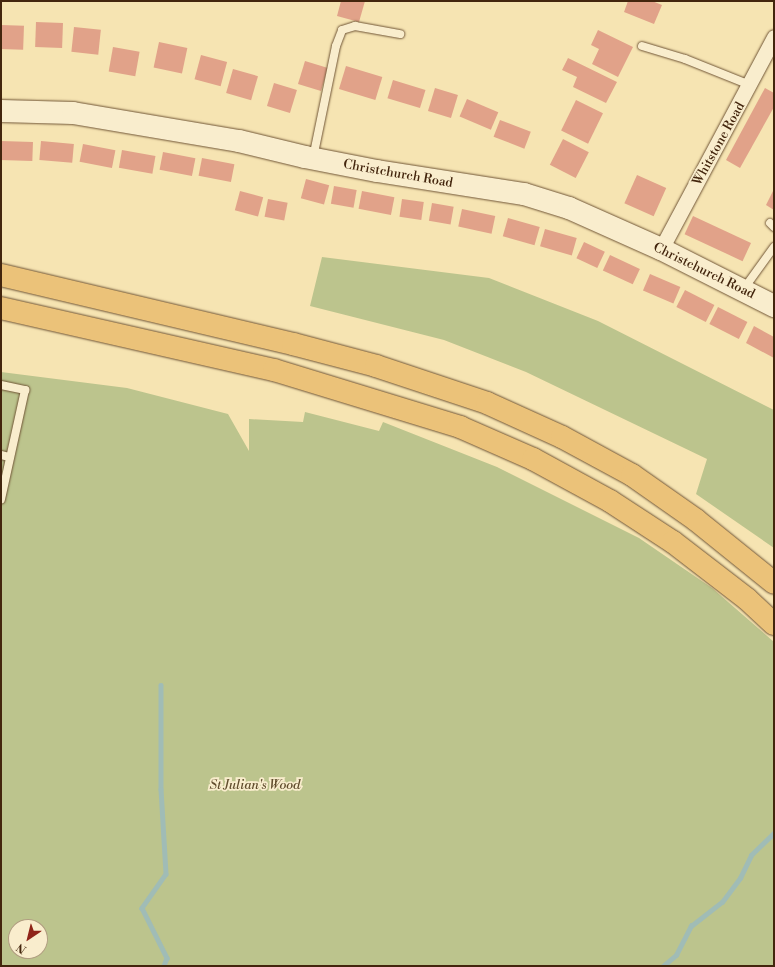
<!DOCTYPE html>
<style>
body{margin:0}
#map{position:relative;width:775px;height:967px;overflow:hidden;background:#f6e4b2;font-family:"Libre Bodoni",serif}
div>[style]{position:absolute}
.green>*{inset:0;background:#bcc48d}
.stream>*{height:4.5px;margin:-2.25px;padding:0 2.25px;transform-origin:2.25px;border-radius:2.25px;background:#a0bcb6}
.building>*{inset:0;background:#e1a289;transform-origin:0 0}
.roads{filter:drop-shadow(0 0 1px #705536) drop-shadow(0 0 1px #705536)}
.lane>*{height:8px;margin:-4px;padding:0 4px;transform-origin:4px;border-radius:4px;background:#f9edcd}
.street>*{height:15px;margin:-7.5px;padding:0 7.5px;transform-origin:7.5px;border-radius:7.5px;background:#f9edcd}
.secondary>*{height:22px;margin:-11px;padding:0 11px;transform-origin:11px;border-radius:11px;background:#f9edcd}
.highway>*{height:22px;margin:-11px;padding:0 11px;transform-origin:11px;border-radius:11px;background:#ebc279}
span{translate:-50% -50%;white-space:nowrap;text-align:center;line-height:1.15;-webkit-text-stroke:3.5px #f9edcd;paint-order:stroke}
.street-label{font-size:13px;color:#43250d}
.park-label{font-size:13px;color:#614d2d;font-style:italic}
.frame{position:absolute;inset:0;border:2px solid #43250d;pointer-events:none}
.north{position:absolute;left:8px;top:919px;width:40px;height:40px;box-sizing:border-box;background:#f9edcd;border:1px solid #b09d80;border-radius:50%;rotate:215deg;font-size:11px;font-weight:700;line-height:16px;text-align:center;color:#43250d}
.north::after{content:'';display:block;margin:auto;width:14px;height:18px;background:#8f2418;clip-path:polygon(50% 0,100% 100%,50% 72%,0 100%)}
</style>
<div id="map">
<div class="green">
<i style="clip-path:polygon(322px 257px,489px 278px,598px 321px,774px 410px,774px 548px,696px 494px,707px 459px,526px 372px,444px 340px,310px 306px)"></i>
<i style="clip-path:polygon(evenodd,1px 372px,127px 388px,228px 414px,249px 451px,249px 419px,303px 422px,305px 412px,379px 431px,383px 422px,497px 467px,639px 538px,712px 588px,774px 642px,774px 966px,1px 966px,1px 372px,16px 927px,40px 927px,40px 951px,16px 951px,16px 927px)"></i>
</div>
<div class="stream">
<i style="left:161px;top:685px;width:104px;rotate:90deg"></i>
<i style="left:161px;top:789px;width:85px;rotate:86.6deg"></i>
<i style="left:166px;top:874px;width:42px;rotate:125.2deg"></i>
<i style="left:142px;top:908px;width:56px;rotate:63.4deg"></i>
<i style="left:167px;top:958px;width:9px;rotate:111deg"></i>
<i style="left:663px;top:966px;width:17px;rotate:-40deg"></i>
<i style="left:676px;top:955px;width:33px;rotate:-63deg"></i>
<i style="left:691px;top:926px;width:39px;rotate:-38deg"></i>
<i style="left:722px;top:902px;width:30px;rotate:-53deg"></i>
<i style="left:740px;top:878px;width:25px;rotate:-64deg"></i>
<i style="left:751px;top:855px;width:32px;rotate:-44deg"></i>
</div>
<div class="building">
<i style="clip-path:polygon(341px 1px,365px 1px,359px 22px,337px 16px)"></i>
<i style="clip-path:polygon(628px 1px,652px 1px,662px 5px,654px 24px,624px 12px)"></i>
<i style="left:36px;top:22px;width:27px;height:25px;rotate:2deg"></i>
<i style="left:1px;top:25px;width:23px;height:24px;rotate:2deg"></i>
<i style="left:74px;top:27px;width:27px;height:25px;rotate:6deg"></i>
<i style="clip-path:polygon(598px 30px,633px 47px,618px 77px,592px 64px,599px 49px,591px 45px)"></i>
<i style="left:159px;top:42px;width:29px;height:26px;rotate:12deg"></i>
<i style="left:113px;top:47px;width:27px;height:25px;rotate:10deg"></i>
<i style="left:201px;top:55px;width:27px;height:25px;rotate:15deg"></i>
<i style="clip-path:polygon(568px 58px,617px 82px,606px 103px,573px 87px,577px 77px,562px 70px)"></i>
<i style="left:305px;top:61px;width:24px;height:24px;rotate:17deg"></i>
<i style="left:346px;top:66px;width:38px;height:24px;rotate:17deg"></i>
<i style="left:233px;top:69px;width:26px;height:25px;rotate:16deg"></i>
<i style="left:393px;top:80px;width:34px;height:19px;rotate:17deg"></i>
<i style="left:274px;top:83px;width:24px;height:24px;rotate:17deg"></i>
<i style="left:435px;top:88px;width:24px;height:24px;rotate:17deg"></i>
<i style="clip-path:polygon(765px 88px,774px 93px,774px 107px,740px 168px,726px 160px)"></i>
<i style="left:467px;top:99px;width:34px;height:19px;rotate:23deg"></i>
<i style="left:576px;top:100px;width:30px;height:34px;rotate:26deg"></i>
<i style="left:500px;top:120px;width:33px;height:18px;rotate:21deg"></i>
<i style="left:563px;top:139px;width:29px;height:29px;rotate:27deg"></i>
<i style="left:1px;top:141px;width:32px;height:19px;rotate:2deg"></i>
<i style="left:41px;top:141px;width:33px;height:19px;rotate:5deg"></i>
<i style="left:83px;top:144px;width:33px;height:18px;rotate:11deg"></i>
<i style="left:122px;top:150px;width:34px;height:18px;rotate:10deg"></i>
<i style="left:163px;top:152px;width:33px;height:18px;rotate:11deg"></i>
<i style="left:202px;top:158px;width:33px;height:18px;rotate:11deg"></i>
<i style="left:637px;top:175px;width:32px;height:31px;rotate:24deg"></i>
<i style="left:306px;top:179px;width:24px;height:20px;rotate:15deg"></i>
<i style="left:334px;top:186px;width:23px;height:18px;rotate:10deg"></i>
<i style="clip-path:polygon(774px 189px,774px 210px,766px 205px)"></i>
<i style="left:240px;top:191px;width:24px;height:20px;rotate:15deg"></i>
<i style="left:362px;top:191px;width:33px;height:18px;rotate:11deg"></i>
<i style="left:268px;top:199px;width:20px;height:18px;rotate:11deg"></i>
<i style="left:402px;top:199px;width:22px;height:18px;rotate:8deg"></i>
<i style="left:432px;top:203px;width:22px;height:18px;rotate:10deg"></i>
<i style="left:462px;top:209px;width:34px;height:18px;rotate:12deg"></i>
<i style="left:693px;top:216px;width:64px;height:20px;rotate:25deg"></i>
<i style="left:508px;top:218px;width:33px;height:19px;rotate:16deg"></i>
<i style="left:545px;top:229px;width:33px;height:18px;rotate:16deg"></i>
<i style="left:584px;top:242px;width:23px;height:18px;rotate:25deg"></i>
<i style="left:610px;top:255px;width:33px;height:17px;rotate:25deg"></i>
<i style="left:650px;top:274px;width:33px;height:18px;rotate:23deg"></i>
<i style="left:685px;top:290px;width:33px;height:19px;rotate:27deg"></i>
<i style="left:718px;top:307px;width:33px;height:19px;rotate:27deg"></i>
<i style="clip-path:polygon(754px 326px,774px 337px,774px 358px,746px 343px)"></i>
</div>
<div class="roads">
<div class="lane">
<i style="left:642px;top:46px;width:45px;rotate:16.8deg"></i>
<i style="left:685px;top:59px;width:70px;rotate:21.8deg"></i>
<i style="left:313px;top:158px;width:114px;rotate:-78.4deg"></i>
<i style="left:336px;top:46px;width:17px;rotate:-69deg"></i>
<i style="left:342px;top:30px;width:14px;rotate:-17deg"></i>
<i style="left:355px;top:26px;width:46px;rotate:10.1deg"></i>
<i style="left:770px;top:223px;width:6px;rotate:45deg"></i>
<i style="left:743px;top:290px;width:53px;rotate:-54.2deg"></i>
<i style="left:1px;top:385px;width:25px;rotate:12deg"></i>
<i style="left:25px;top:390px;width:112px;rotate:102.4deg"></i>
<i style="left:1px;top:455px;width:9px;rotate:13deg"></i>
</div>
<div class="street">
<i style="left:661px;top:249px;width:240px;rotate:-61.9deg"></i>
</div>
<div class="secondary">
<i style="left:1px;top:111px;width:72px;rotate:1.6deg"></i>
<i style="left:73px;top:113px;width:168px;rotate:9.6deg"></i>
<i style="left:239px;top:141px;width:68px;rotate:13.6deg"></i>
<i style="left:305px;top:157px;width:73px;rotate:11deg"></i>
<i style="left:377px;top:171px;width:149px;rotate:8.9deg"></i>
<i style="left:524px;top:194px;width:47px;rotate:17.3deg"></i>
<i style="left:569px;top:208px;width:101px;rotate:24deg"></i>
<i style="left:661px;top:249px;width:127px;rotate:26.8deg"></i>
</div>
<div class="highway">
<i style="left:1px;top:275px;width:300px;rotate:13.3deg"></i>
<i style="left:293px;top:344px;width:86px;rotate:14.8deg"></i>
<i style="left:376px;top:366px;width:117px;rotate:18.4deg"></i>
<i style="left:487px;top:403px;width:82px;rotate:24.4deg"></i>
<i style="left:562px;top:437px;width:80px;rotate:28.5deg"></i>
<i style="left:632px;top:475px;width:78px;rotate:35.1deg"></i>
<i style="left:696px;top:520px;width:100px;rotate:38.9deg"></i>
<i style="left:1px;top:308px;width:280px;rotate:12.8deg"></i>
<i style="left:274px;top:370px;width:195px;rotate:17deg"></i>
<i style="left:460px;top:427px;width:80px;rotate:23.7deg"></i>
<i style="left:533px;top:459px;width:88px;rotate:28.6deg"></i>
<i style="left:610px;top:501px;width:75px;rotate:33.1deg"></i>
<i style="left:673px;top:542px;width:93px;rotate:37.6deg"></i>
<i style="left:747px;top:599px;width:37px;rotate:43deg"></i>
</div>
</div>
<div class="street-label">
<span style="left:719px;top:144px;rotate:-61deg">Whitstone Road</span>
<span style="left:398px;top:174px;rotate:10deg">Christchurch Road</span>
<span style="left:704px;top:271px;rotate:26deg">Christchurch Road</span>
</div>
<div class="park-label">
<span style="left:255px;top:785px">St Julian's Wood</span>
</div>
<div class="frame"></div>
<div class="north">N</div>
</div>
